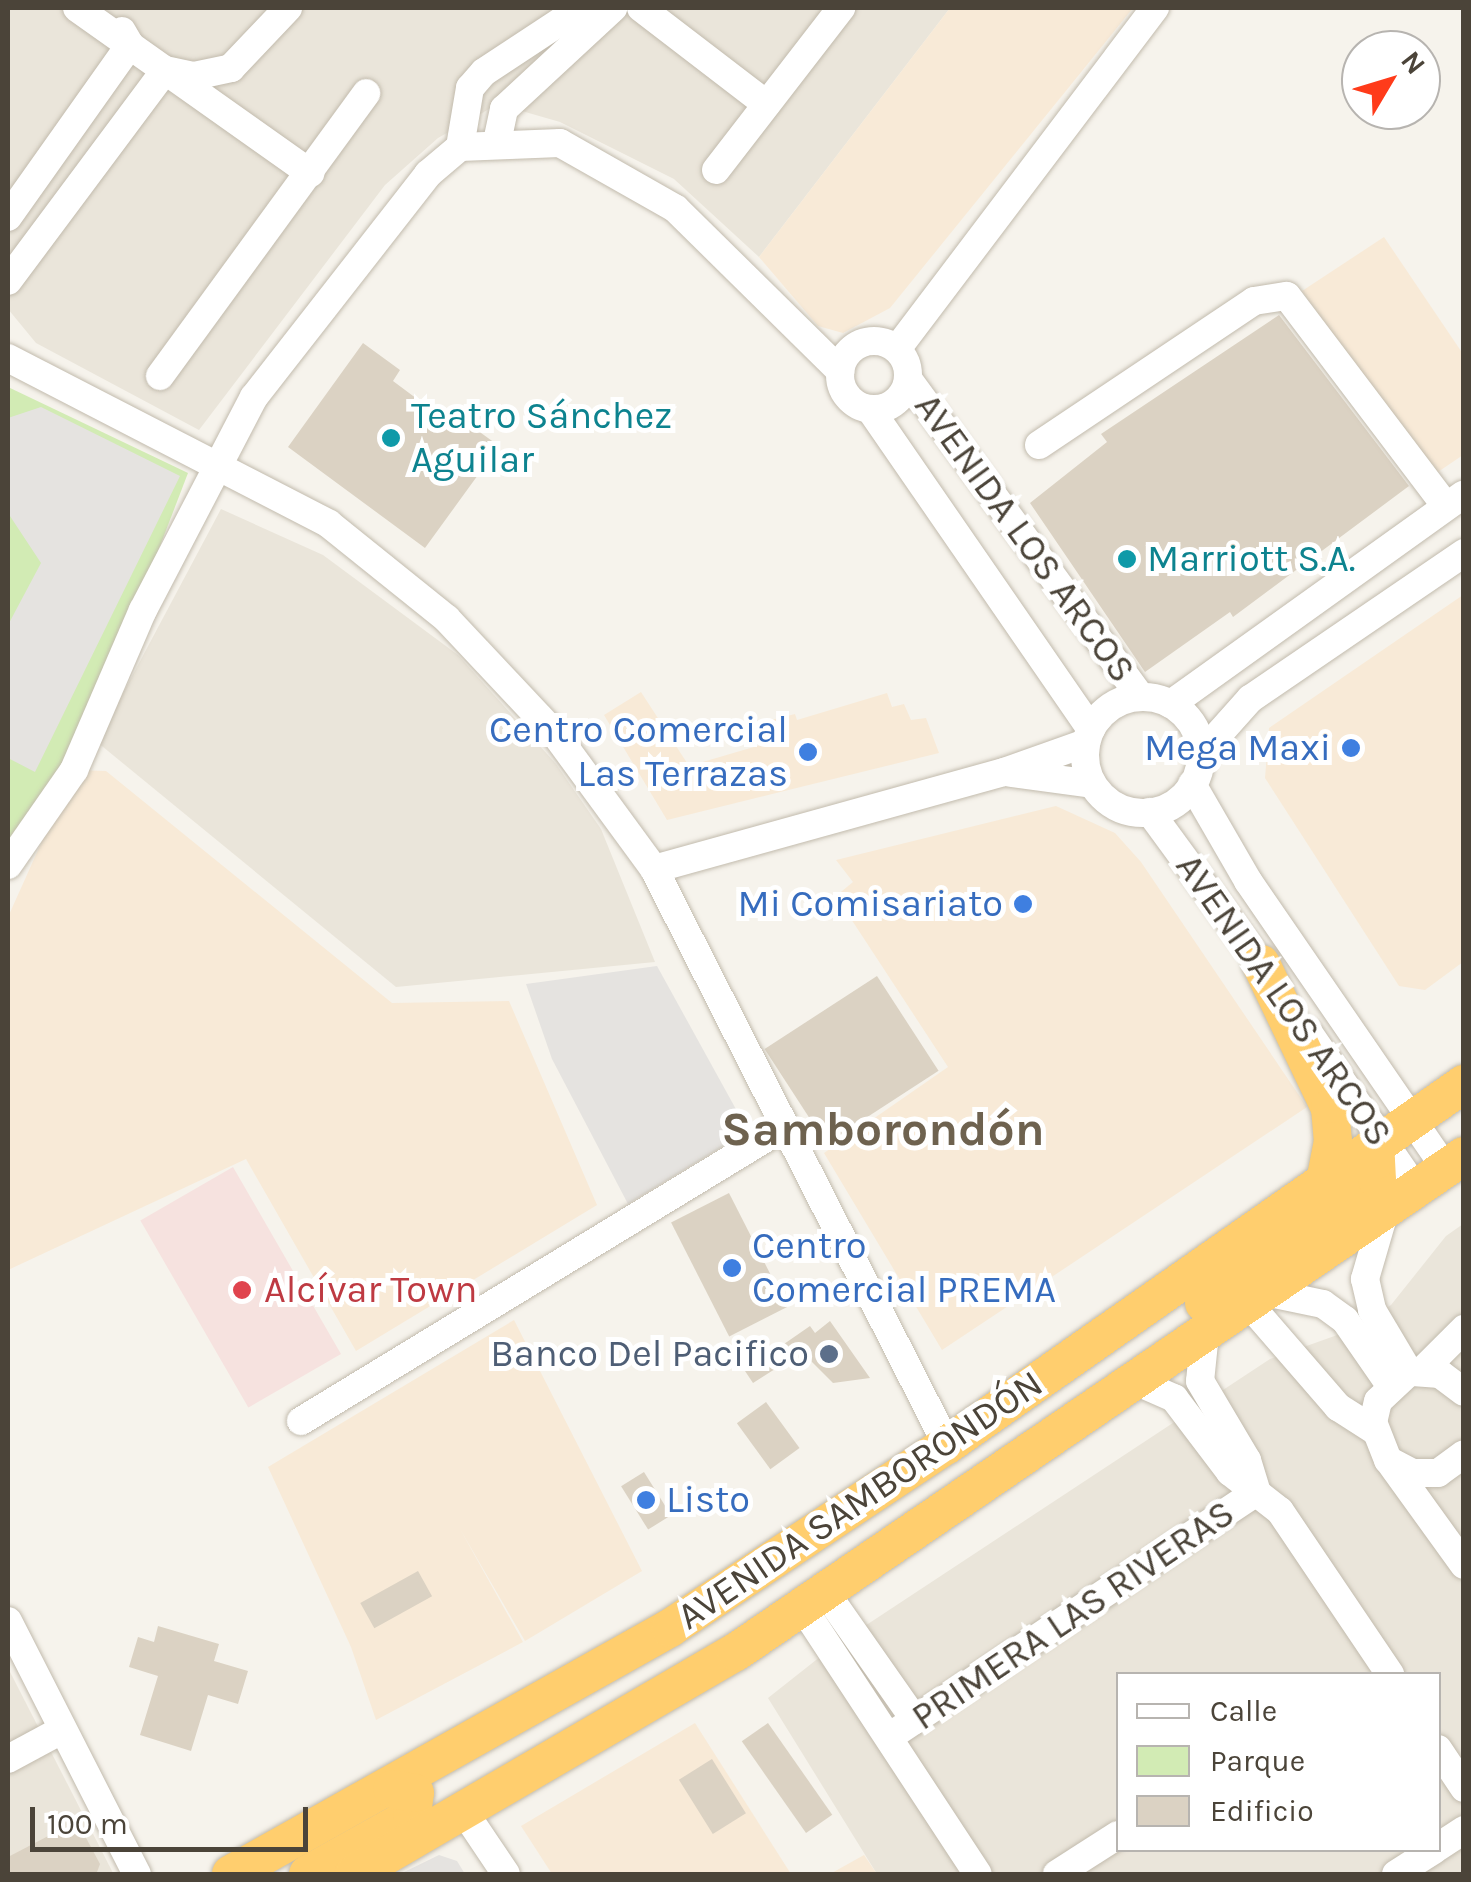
<!DOCTYPE html>
<meta charset="utf-8">
<style>
body{margin:0}
#map{position:relative;width:1471px;height:1882px;overflow:hidden;background:#f6f3ec;font-family:Karla,sans-serif}
div>[style]{position:absolute}
.residential>*{inset:0;background:#eae5da}
.commercial>*{inset:0;background:#f8ead7}
.medical>*{inset:0;background:#f6e2df;transform-origin:0 0}
.green>*{inset:0;background:#d2ebb4}
.parking>*{inset:0;background:#e5e3e0}
.building>*{inset:0;background:#dbd2c3;transform-origin:0 0}
.roads{filter:drop-shadow(0 0 2px #c2bbad) drop-shadow(0 0 2px #c2bbad)}
.minor>*{height:28px;margin:-14px;padding:0 14px;transform-origin:14px;border-radius:14px;background:#fff}
.minor>.ring{margin:-14px;padding:0;box-sizing:content-box;background:none;border:28px solid #fff;border-radius:50%}
.highway>*{height:38px;margin:-19px;padding:0 19px;transform-origin:19px;border-radius:19px;background:#ffce6e}
.dots>*{width:28px;height:28px;translate:-50% -50%;box-sizing:border-box;border:5px solid #fff;border-radius:50%}
span{translate:-50% -50%;white-space:nowrap;text-align:center;line-height:1.15;-webkit-text-stroke:10px #fff;paint-order:stroke}
.culture-label{font-size:38px;color:#0d838f}
.left{translate:0 -50%;text-align:left}
.street-label{font-size:38px;color:#4b4439}
.shop-label{font-size:38px;color:#366cbe}
.right{translate:-100% -50%;text-align:right}
.health-label{font-size:38px;color:#be3a42}
.service-label{font-size:38px;color:#4e5e75}
.district-label{font-size:48px;color:#6e624f;font-weight:700}
.frame{position:absolute;inset:0;border:10px solid #4b4439;pointer-events:none}
.legend{position:absolute;left:1116px;top:1672px;width:325px;height:180px;box-sizing:border-box;background:#fff;border:2px solid #b7b4b0;margin:0;padding:12px 18px;list-style:none;font-size:30px;color:#4b4439}
.legend li{display:flex;align-items:center;gap:20px;height:50px}
.legend b{width:50px;border:2px solid #b7b4b0}
.north{position:absolute;left:1341px;top:30px;width:100px;height:100px;box-sizing:border-box;background:#fff;border:2px solid #b7b4b0;border-radius:50%;rotate:52deg;font-size:28px;font-weight:700;line-height:40px;text-align:center;color:#4b4439}
.north::after{content:'';display:block;margin:auto;width:35px;height:45px;background:#ff3b1a;clip-path:polygon(50% 0,100% 100%,50% 72%,0 100%)}
.scale{position:absolute;left:30px;top:1807px;width:278px;height:45px;box-sizing:border-box;border:5px solid #4b4439;border-top:0;padding-left:12px;font-size:30px;line-height:35px;white-space:nowrap;color:#4b4439;-webkit-text-stroke:8px #fff;paint-order:stroke}
</style>
<div id="map">
<div class="residential">
<i style="clip-path:polygon(8px 8px,950px 8px,759px 257px,674px 179px,560px 122px,498px 104px,438px 138px,385px 185px,199px 430px,36px 343px,8px 309px)"></i>
<i style="clip-path:polygon(221px 509px,323px 555px,458px 655px,556px 764px,601px 829px,655px 962px,396px 987px,97px 742px)"></i>
<i style="clip-path:polygon(evenodd,1463px 1224px,1463px 1874px,877px 1874px,768px 1698px,830px 1649px,1270px 1359px,1357px 1328px,1391px 1305px,1446px 1236px,1463px 1224px,1118px 1674px,1438px 1674px,1438px 1850px,1118px 1850px,1118px 1674px)"></i>
<i style="clip-path:polygon(8px 1668px,113px 1873px,110px 1874px,8px 1874px)"></i>
</div>
<div class="commercial">
<i style="clip-path:polygon(950px 8px,1133px 8px,890px 308px,843px 333px,818px 326px,759px 257px)"></i>
<i style="clip-path:polygon(1384px 237px,1463px 354px,1463px 455px,1432px 476px,1302px 291px)"></i>
<i style="clip-path:polygon(1463px 595px,1463px 962px,1425px 990px,1399px 986px,1265px 778px,1269px 728px)"></i>
<i style="clip-path:polygon(641px 692px,689px 766px,764px 744px,759px 723px,795px 714px,797px 720px,887px 693px,892px 707px,904px 704px,911px 720px,926px 718px,939px 753px,667px 820px,604px 715px)"></i>
<i style="clip-path:polygon(74px 770px,106px 771px,392px 1003px,509px 1001px,597px 1205px,356px 1351px,246px 1159px,8px 1270px,8px 917px)"></i>
<i style="clip-path:polygon(1056px 806px,1115px 833px,1141px 862px,1307px 1107px,942px 1350px,824px 1153px,948px 1067px,836px 896px,853px 882px,836px 860px)"></i>
<i style="clip-path:polygon(514px 1320px,642px 1571px,525px 1641px,460px 1529px,523px 1642px,376px 1720px,351px 1647px,268px 1467px)"></i>
<i style="clip-path:polygon(695px 1723px,791px 1874px,552px 1874px,521px 1826px)"></i>
<i style="clip-path:polygon(864px 1855px,877px 1874px,830px 1874px)"></i>
</div>
<div class="medical">
<i style="left:233px;top:1167px;width:216px;height:107px;rotate:60deg"></i>
</div>
<div class="green">
<i style="clip-path:polygon(8px 387px,188px 473px,74px 770px,8px 842px)"></i>
</div>
<div class="parking">
<i style="clip-path:polygon(41px 407px,180px 476px,35px 772px,8px 758px,8px 625px,41px 563px,8px 513px,8px 418px)"></i>
<i style="clip-path:polygon(657px 966px,748px 1131px,628px 1204px,552px 1059px,526px 984px)"></i>
<i style="clip-path:polygon(439px 1855px,457px 1861px,465px 1874px,400px 1874px)"></i>
</div>
<div class="building">
<i style="clip-path:polygon(1279px 315px,1409px 486px,1233px 617px,1230px 612px,1145px 672px,1030px 503px,1107px 442px,1101px 434px)"></i>
<i style="clip-path:polygon(363px 343px,400px 370px,393px 381px,460px 431px,466px 422px,499px 446px,425px 548px,288px 447px)"></i>
<i style="left:877px;top:976px;width:113px;height:134px;rotate:57deg"></i>
<i style="left:729px;top:1193px;width:128px;height:65px;rotate:63deg"></i>
<i style="clip-path:polygon(830px 1321px,870px 1378px,833px 1383px,802px 1352px,753px 1383px,745px 1371px,810px 1326px,815px 1333px)"></i>
<i style="left:766px;top:1402px;width:57px;height:36px;rotate:54deg"></i>
<i style="left:644px;top:1472px;width:51px;height:27px;rotate:58deg"></i>
<i style="left:418px;top:1571px;width:29px;height:66px;rotate:61deg"></i>
<i style="clip-path:polygon(158px 1626px,219px 1644px,214px 1661px,248px 1671px,238px 1704px,208px 1695px,191px 1751px,140px 1735px,158px 1676px,129px 1667px,138px 1637px,154px 1642px)"></i>
<i style="left:768px;top:1723px;width:112px;height:32px;rotate:55deg"></i>
<i style="left:712px;top:1759px;width:64px;height:39px;rotate:58deg"></i>
<i style="clip-path:polygon(77px 1821px,100px 1864px,97px 1872px,8px 1874px,8px 1857px)"></i>
</div>
<div class="roads">
<div class="minor">
<i style="left:77px;top:8px;width:286px;rotate:35.3deg"></i>
<i style="left:641px;top:8px;width:158px;rotate:37.5deg"></i>
<i style="left:497px;top:142px;width:34px;rotate:-78deg"></i>
<i style="left:504px;top:109px;width:149px;rotate:-42.8deg"></i>
<i style="left:460px;top:147px;width:60px;rotate:-80.4deg"></i>
<i style="left:470px;top:88px;width:21px;rotate:-49deg"></i>
<i style="left:484px;top:72px;width:116px;rotate:-33.4deg"></i>
<i style="left:716px;top:170px;width:205px;rotate:-52.3deg"></i>
<i style="left:8px;top:217px;width:211px;rotate:-54.7deg"></i>
<i style="left:130px;top:45px;width:16px;rotate:-120deg"></i>
<i style="left:8px;top:281px;width:263px;rotate:-53.3deg"></i>
<i style="left:165px;top:70px;width:30px;rotate:12deg"></i>
<i style="left:194px;top:76px;width:38px;rotate:-12deg"></i>
<i style="left:231px;top:68px;width:83px;rotate:-46.5deg"></i>
<i class="ring" style="left:840px;top:341px;width:40px;height:40px"></i>
<i style="left:897px;top:349px;width:428px;rotate:-52.9deg"></i>
<i style="left:8px;top:358px;width:361px;rotate:27.3deg"></i>
<i style="left:329px;top:524px;width:151px;rotate:38.8deg"></i>
<i style="left:447px;top:619px;width:159px;rotate:46.8deg"></i>
<i style="left:556px;top:735px;width:166px;rotate:53.8deg"></i>
<i style="left:654px;top:869px;width:646px;rotate:63.04deg"></i>
<i style="left:160px;top:376px;width:350px;rotate:-53.9deg"></i>
<i style="left:908px;top:379px;width:394px;rotate:53.8deg"></i>
<i style="left:870px;top:409px;width:389px;rotate:55.4deg"></i>
<i style="left:1039px;top:445px;width:259px;rotate:-33.8deg"></i>
<i style="left:1254px;top:301px;width:33px;rotate:-9deg"></i>
<i style="left:1287px;top:296px;width:263px;rotate:52.9deg"></i>
<i class="ring" style="left:1085px;top:697px;width:88px;height:88px"></i>
<i style="left:1171px;top:704px;width:360px;rotate:-35.6deg"></i>
<i style="left:1201px;top:754px;width:74px;rotate:-48.3deg"></i>
<i style="left:1250px;top:699px;width:259px;rotate:-34.3deg"></i>
<i style="left:1011px;top:773px;width:82px;rotate:7.7deg"></i>
<i style="left:1192px;top:784px;width:112px;rotate:60deg"></i>
<i style="left:1248px;top:881px;width:349px;rotate:55.5deg"></i>
<i style="left:1150px;top:812px;width:208px;rotate:53.8deg"></i>
<i style="left:8px;top:865px;width:116px;rotate:-55.2deg"></i>
<i style="left:74px;top:770px;width:174px;rotate:-66.7deg"></i>
<i style="left:143px;top:610px;width:240px;rotate:-62.5deg"></i>
<i style="left:254px;top:397px;width:283px;rotate:-52deg"></i>
<i style="left:428px;top:174px;width:42px;rotate:-40.2deg"></i>
<i style="left:460px;top:147px;width:100px;rotate:-2.3deg"></i>
<i style="left:560px;top:143px;width:133px;rotate:29.6deg"></i>
<i style="left:676px;top:209px;width:231px;rotate:44.6deg"></i>
<i style="left:654px;top:869px;width:363px;rotate:-15.5deg"></i>
<i style="left:1004px;top:772px;width:87px;rotate:-19.5deg"></i>
<i style="left:1308px;top:1032px;width:191px;rotate:55.5deg"></i>
<i style="left:1385px;top:1210px;width:72px;rotate:106.2deg"></i>
<i style="left:1365px;top:1279px;width:32px;rotate:77deg"></i>
<i style="left:1372px;top:1310px;width:72px;rotate:59.2deg"></i>
<i style="left:1265px;top:1292px;width:59px;rotate:11.7deg"></i>
<i style="left:1323px;top:1304px;width:27px;rotate:36deg"></i>
<i style="left:1345px;top:1320px;width:79px;rotate:55.3deg"></i>
<i style="left:1248px;top:1303px;width:138px;rotate:49.1deg"></i>
<i style="left:1338px;top:1407px;width:43px;rotate:32.6deg"></i>
<i style="left:1205px;top:1333px;width:48px;rotate:95.9deg"></i>
<i style="left:1200px;top:1381px;width:92px;rotate:59.3deg"></i>
<i style="left:1247px;top:1460px;width:34px;rotate:73deg"></i>
<i style="left:1421px;top:1372px;width:61px;rotate:-45deg"></i>
<i style="left:1135px;top:1381px;width:43px;rotate:23.6deg"></i>
<i style="left:1174px;top:1398px;width:93px;rotate:52.9deg"></i>
<i style="left:1230px;top:1472px;width:63px;rotate:38deg"></i>
<i style="left:1280px;top:1511px;width:197px;rotate:56deg"></i>
<i style="left:1464px;top:1392px;width:30px;rotate:-143deg"></i>
<i style="left:1440px;top:1374px;width:31px;rotate:-176deg"></i>
<i style="left:1409px;top:1372px;width:42px;rotate:136.9deg"></i>
<i style="left:1378px;top:1401px;width:22px;rotate:103deg"></i>
<i style="left:1373px;top:1422px;width:41px;rotate:68.5deg"></i>
<i style="left:1388px;top:1460px;width:27px;rotate:28deg"></i>
<i style="left:1412px;top:1473px;width:26px"></i>
<i style="left:1438px;top:1473px;width:32px;rotate:-36deg"></i>
<i style="left:301px;top:1421px;width:565px;rotate:-31.33deg"></i>
<i style="left:1389px;top:1461px;width:128px;rotate:54.2deg"></i>
<i style="left:826px;top:1593px;width:155px;rotate:55deg"></i>
<i style="left:803px;top:1608px;width:318px;rotate:56.7deg"></i>
<i style="left:8px;top:1621px;width:284px;rotate:63deg"></i>
<i style="left:889px;top:1737px;width:442px;rotate:-33.7deg"></i>
<i style="left:1438px;top:1749px;width:47px;rotate:56.3deg"></i>
<i style="left:8px;top:1759px;width:59px;rotate:-28.3deg"></i>
<i style="left:465px;top:1813px;width:73px;rotate:56.1deg"></i>
<i style="left:1438px;top:1847px;width:31px;rotate:-33deg"></i>
<i style="left:1057px;top:1874px;width:72px;rotate:-32.6deg"></i>
<i style="left:1396px;top:1874px;width:45px;rotate:-32.3deg"></i>
</div>
<div class="highway">
<i style="left:1261px;top:964px;width:160px;rotate:64.4deg"></i>
<i style="left:1330px;top:1108px;width:33px;rotate:85deg"></i>
<i style="left:1333px;top:1141px;width:42px;rotate:101deg"></i>
<i style="left:1204px;top:1303px;width:212px;rotate:-35.4deg"></i>
<i style="left:1377px;top:1180px;width:20px;rotate:-93deg"></i>
<i style="left:1376px;top:1160px;width:18px;rotate:180deg"></i>
<i style="left:231px;top:1874px;width:503px;rotate:-29.26deg"></i>
<i style="left:670px;top:1628px;width:332px;rotate:-33.5deg"></i>
<i style="left:947px;top:1445px;width:631px;rotate:-34.93deg"></i>
<i style="left:308px;top:1874px;width:119px;rotate:-29.1deg"></i>
<i style="left:412px;top:1816px;width:23px;rotate:-83deg"></i>
<i style="left:415px;top:1793px;width:23px;rotate:-170deg"></i>
<i style="left:354px;top:1874px;width:442px;rotate:-30.2deg"></i>
<i style="left:736px;top:1652px;width:881px;rotate:-34.27deg"></i>
</div>
</div>
<div class="dots">
<i style="left:391px;top:438px;background:#0f9aa8"></i>
<i style="left:1127px;top:559px;background:#0f9aa8"></i>
<i style="left:1351px;top:748px;background:#3f7fe0"></i>
<i style="left:808px;top:752px;background:#3f7fe0"></i>
<i style="left:1023px;top:904px;background:#3f7fe0"></i>
<i style="left:732px;top:1268px;background:#3f7fe0"></i>
<i style="left:242px;top:1290px;background:#e0444e"></i>
<i style="left:829px;top:1354px;background:#5c6f8a"></i>
<i style="left:646px;top:1500px;background:#3f7fe0"></i>
</div>
<div class="culture-label">
<span class="left" style="left:411px;top:438px">Teatro Sánchez<br>Aguilar</span>
<span class="left" style="left:1147px;top:559px">Marriott S.A.</span>
</div>
<div class="street-label">
<span style="left:1025px;top:538px;rotate:54deg">AVENIDA LOS ARCOS</span>
<span style="left:1284px;top:1000px;rotate:55deg">AVENIDA LOS ARCOS</span>
<span style="left:860px;top:1500px;rotate:-34deg">AVENIDA SAMBORONDÓN</span>
<span style="left:1073px;top:1615px;rotate:-34deg">PRIMERA LAS RIVERAS</span>
</div>
<div class="shop-label">
<span class="right" style="left:788px;top:752px">Centro Comercial<br>Las Terrazas</span>
<span class="right" style="left:1331px;top:748px">Mega Maxi</span>
<span class="right" style="left:1003px;top:904px">Mi Comisariato</span>
<span class="left" style="left:752px;top:1268px">Centro<br>Comercial PREMA</span>
<span class="left" style="left:666px;top:1500px">Listo</span>
</div>
<div class="health-label">
<span class="left" style="left:264px;top:1290px">Alcívar Town</span>
</div>
<div class="service-label">
<span class="right" style="left:809px;top:1354px">Banco Del Pacifico</span>
</div>
<div class="district-label">
<span style="left:883px;top:1130px">Samborondón</span>
</div>
<div class="frame"></div>
<ul class="legend">
<li><b style="height:12px;background:#fff"></b>Calle</li>
<li><b style="height:28px;background:#d2ebb4"></b>Parque</li>
<li><b style="height:28px;background:#dbd2c3"></b>Edificio</li>
</ul>
<div class="north">N</div>
<div class="scale">100 m</div>
</div>
